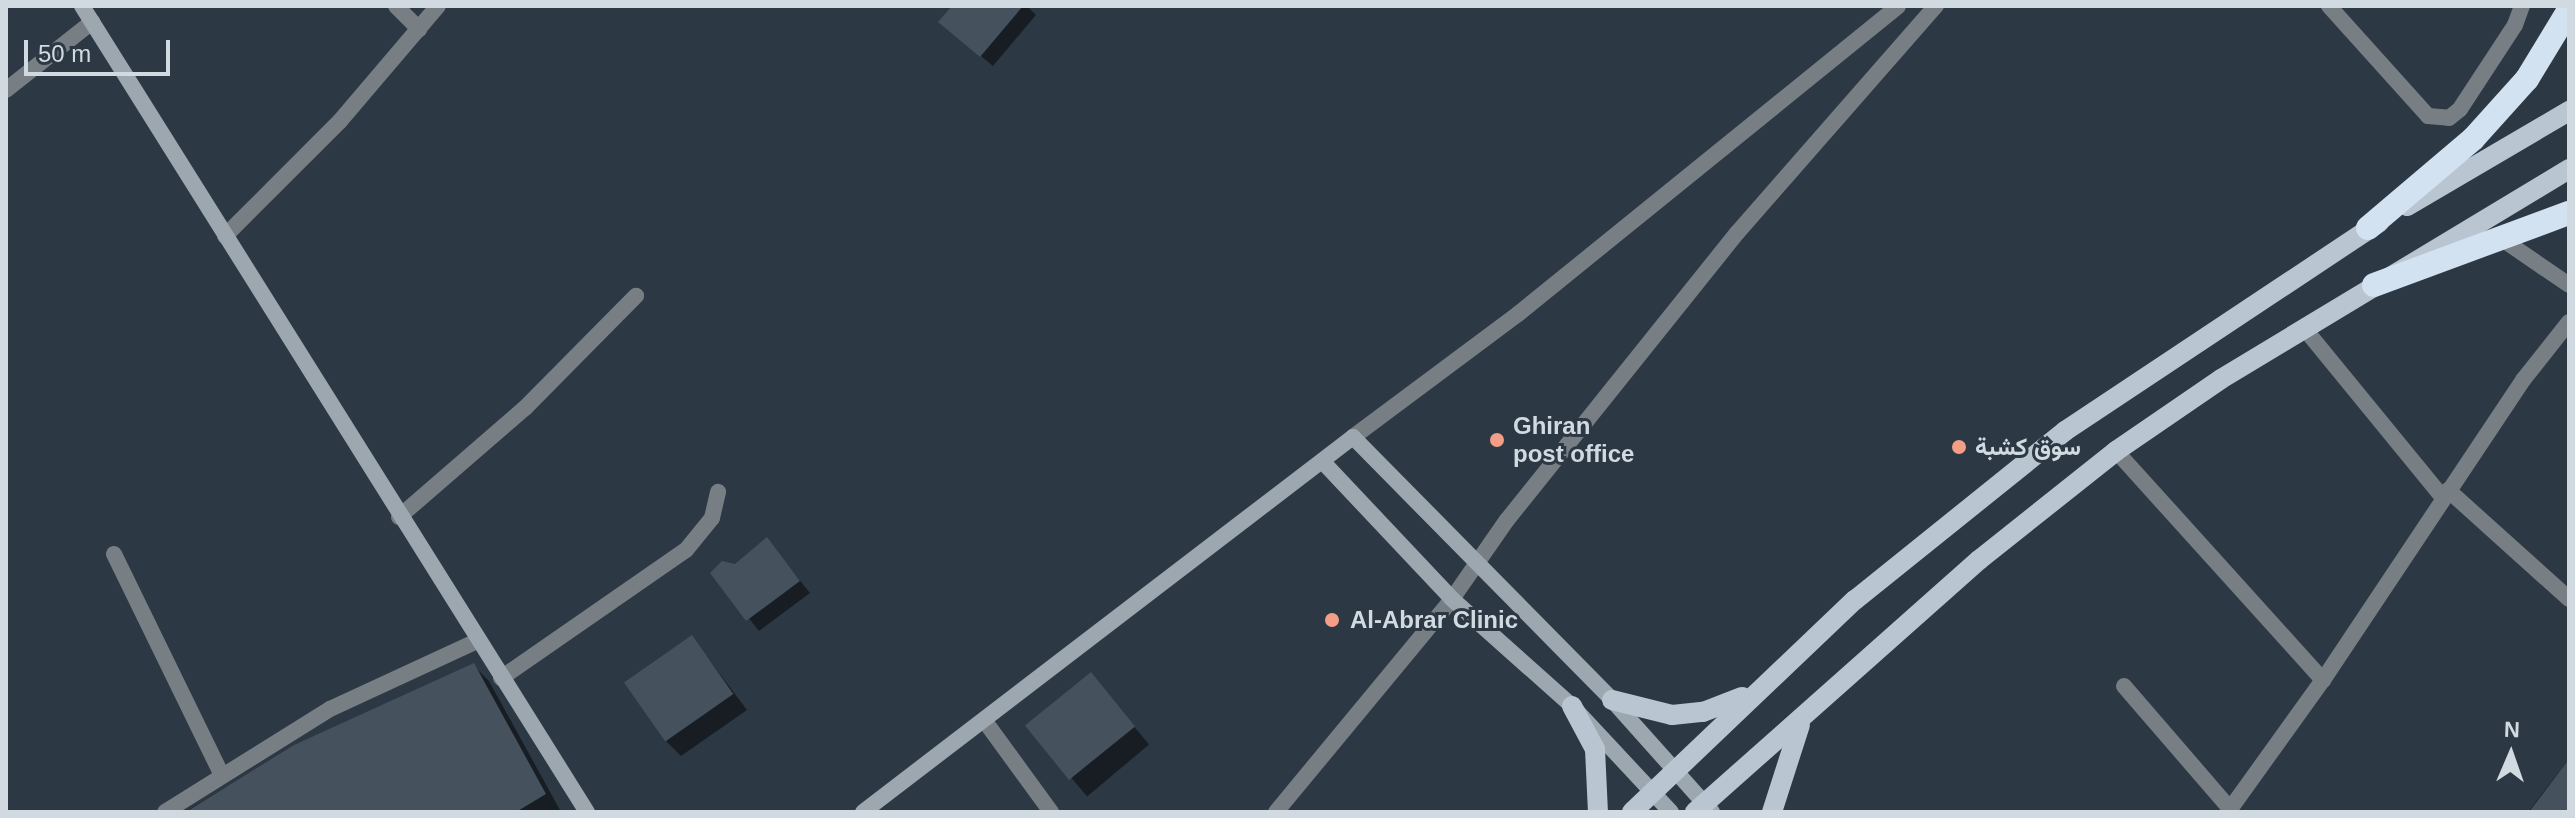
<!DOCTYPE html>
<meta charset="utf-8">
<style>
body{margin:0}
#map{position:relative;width:2575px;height:818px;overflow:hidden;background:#2c3843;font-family:Helvetica,Vazirmatn,sans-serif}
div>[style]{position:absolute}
.shadow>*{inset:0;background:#0007;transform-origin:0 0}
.building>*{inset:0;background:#45525d;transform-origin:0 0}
.street>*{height:16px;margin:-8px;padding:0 8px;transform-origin:8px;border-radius:8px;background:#787f84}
.secondary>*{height:16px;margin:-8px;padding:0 8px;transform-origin:8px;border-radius:8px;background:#9da7b0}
.primary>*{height:20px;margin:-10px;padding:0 10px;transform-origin:10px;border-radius:10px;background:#b9c6d1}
.highway>*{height:24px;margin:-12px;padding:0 12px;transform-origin:12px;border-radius:12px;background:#d3e2f0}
.dots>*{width:22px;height:22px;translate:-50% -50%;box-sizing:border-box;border:4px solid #2c3843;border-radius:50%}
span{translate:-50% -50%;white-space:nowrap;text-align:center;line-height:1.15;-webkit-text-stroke:6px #2c3843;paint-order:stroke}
.poi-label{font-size:24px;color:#d2dae1;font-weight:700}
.left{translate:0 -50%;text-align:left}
.frame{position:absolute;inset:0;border:8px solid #d2dae1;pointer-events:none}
.north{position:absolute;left:2471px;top:714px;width:80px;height:80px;-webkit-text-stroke:6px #2c3843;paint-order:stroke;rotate:2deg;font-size:22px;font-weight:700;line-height:32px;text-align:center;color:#d2dae1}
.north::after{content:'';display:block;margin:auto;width:28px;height:36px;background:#d2dae1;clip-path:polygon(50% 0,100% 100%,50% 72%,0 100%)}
.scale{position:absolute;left:24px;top:40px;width:146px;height:36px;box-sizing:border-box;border:4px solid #d2dae1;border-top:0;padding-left:10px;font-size:24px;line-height:28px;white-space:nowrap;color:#d2dae1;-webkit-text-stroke:6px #2c3843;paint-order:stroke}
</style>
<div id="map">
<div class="shadow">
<i style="clip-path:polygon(954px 6px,1027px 6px,1036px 15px,993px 66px,953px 33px)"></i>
<i style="clip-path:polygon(767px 540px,810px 593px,759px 631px,713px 573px,736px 566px)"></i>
<i style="clip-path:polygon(692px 637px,747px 710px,681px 756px,666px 741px)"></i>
<i style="clip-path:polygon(474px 666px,489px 681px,560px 810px,556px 812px,185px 812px,295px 746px)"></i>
<i style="left:1090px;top:674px;width:92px;height:81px;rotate:50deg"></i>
<i style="clip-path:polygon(2569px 759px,2569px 812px,2528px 812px)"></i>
</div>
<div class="building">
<i style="clip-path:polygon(952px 6px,1023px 6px,980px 57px,938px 22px)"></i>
<i style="clip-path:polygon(767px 537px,800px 581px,746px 621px,710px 573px,722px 561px,735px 564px)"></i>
<i style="left:692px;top:635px;width:72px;height:83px;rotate:55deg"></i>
<i style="clip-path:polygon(474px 663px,546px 794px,516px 812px,186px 812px,294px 745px)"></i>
<i style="left:1091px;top:672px;width:70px;height:85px;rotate:51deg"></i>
<i style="clip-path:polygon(2569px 759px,2569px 812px,2529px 812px)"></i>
</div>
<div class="street">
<i style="left:396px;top:6px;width:33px;rotate:45deg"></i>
<i style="left:2329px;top:6px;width:148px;rotate:48deg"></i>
<i style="left:2428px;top:116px;width:21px;rotate:5deg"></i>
<i style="left:2449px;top:118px;width:14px;rotate:-39deg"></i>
<i style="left:2460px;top:109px;width:100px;rotate:-56.8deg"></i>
<i style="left:2515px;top:25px;width:20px;rotate:-70deg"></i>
<i style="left:6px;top:90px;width:110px;rotate:-38.3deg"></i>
<i style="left:225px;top:236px;width:163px;rotate:-45deg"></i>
<i style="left:340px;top:121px;width:151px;rotate:-49.6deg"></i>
<i style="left:2499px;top:237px;width:85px;rotate:34.4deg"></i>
<i style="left:2304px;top:328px;width:220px;rotate:50.7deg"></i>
<i style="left:1353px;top:437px;width:206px;rotate:-36.7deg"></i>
<i style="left:1518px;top:314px;width:489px;rotate:-39deg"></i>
<i style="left:2116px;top:451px;width:309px;rotate:47.9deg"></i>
<i style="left:2448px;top:490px;width:163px;rotate:42deg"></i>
<i style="left:399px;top:517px;width:167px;rotate:-40.9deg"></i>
<i style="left:525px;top:408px;width:158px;rotate:-45.3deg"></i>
<i style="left:114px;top:554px;width:244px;rotate:64deg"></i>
<i style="left:501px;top:678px;width:225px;rotate:-34.7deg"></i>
<i style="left:686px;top:550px;width:41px;rotate:-50.9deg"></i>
<i style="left:712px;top:518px;width:27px;rotate:-77deg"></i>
<i style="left:2124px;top:686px;width:162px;rotate:49.2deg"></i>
<i style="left:984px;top:720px;width:114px;rotate:53.9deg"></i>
<i style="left:165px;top:812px;width:195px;rotate:-32deg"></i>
<i style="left:330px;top:709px;width:162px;rotate:-24.8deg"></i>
<i style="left:1276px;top:812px;width:276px;rotate:-50.4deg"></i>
<i style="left:1452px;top:599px;width:96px;rotate:-55.2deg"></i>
<i style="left:1507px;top:520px;width:368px;rotate:-51.3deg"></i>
<i style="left:1737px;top:233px;width:302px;rotate:-48.8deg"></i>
<i style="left:2228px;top:812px;width:163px;rotate:-54.3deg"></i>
<i style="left:2323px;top:680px;width:361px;rotate:-56.3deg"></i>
<i style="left:2523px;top:380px;width:74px;rotate:-51.6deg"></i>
</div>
<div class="secondary">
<i style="left:82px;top:6px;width:951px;rotate:57.93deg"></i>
<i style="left:1323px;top:462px;width:188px;rotate:46.7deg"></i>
<i style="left:1452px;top:599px;width:161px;rotate:41.7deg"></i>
<i style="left:1572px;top:706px;width:145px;rotate:47deg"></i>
<i style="left:863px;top:812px;width:617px;rotate:-37.43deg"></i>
<i style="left:1353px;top:437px;width:369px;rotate:45.4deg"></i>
<i style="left:1612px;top:700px;width:150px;rotate:48.2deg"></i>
</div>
<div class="primary">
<i style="left:2407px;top:206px;width:188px;rotate:-30.4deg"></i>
<i style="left:1612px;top:700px;width:62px;rotate:14deg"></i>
<i style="left:1672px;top:715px;width:31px;rotate:-6deg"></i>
<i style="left:1703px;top:712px;width:42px;rotate:-21deg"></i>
<i style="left:1572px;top:706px;width:49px;rotate:61.9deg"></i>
<i style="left:1595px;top:749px;width:63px;rotate:87.3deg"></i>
<i style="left:1632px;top:812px;width:308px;rotate:-43.6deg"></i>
<i style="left:1855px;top:600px;width:270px;rotate:-38.8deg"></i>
<i style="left:2065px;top:431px;width:377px;rotate:-33.6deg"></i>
<i style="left:1695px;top:812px;width:380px;rotate:-41.6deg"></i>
<i style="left:1979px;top:560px;width:175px;rotate:-38.5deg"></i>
<i style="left:2116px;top:451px;width:127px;rotate:-34.4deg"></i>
<i style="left:2221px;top:379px;width:406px;rotate:-31.1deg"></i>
<i style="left:1772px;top:812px;width:91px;rotate:-72.2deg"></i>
</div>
<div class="highway">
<i style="left:2368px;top:228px;width:138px;rotate:-40.3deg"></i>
<i style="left:2473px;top:139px;width:81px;rotate:-48deg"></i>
<i style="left:2527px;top:79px;width:81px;rotate:-58.7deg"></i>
<i style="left:2374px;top:285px;width:208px;rotate:-20.3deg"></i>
</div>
<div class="dots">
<i style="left:1497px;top:440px;background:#f49e87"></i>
<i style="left:1959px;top:447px;background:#f49e87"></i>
<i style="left:1332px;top:620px;background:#f49e87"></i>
</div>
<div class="poi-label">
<span class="left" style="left:1513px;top:440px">Ghiran<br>post office</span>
<span class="left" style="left:1975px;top:447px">سوق كشبة</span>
<span class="left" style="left:1350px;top:620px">Al-Abrar Clinic</span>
</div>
<div class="frame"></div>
<div class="north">N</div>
<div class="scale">50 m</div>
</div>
